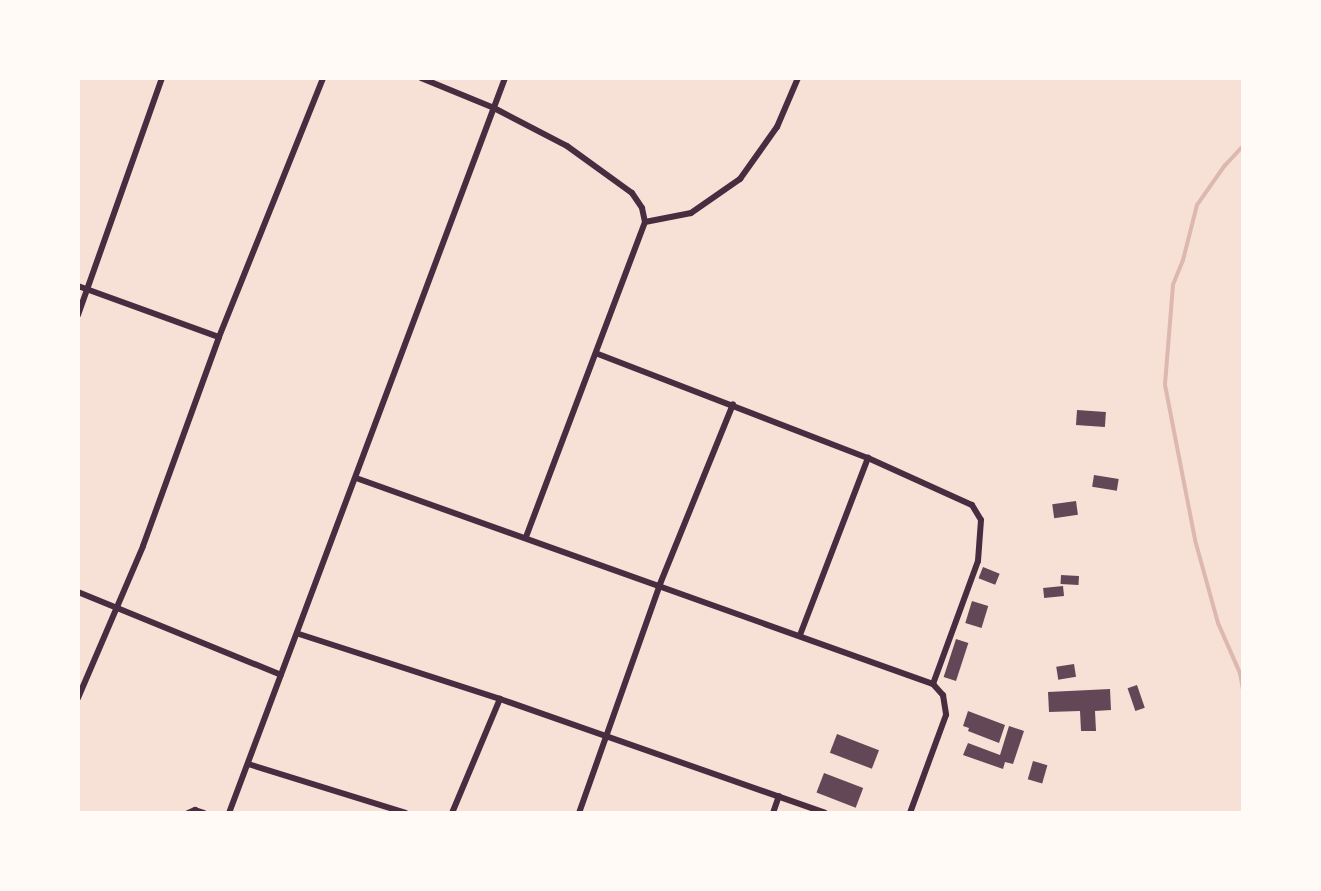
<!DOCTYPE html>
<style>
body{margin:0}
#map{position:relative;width:1321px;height:891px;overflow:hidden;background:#f7e1d7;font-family:"Exo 2",sans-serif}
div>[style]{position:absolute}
.stream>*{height:4px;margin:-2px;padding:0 2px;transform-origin:2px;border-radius:2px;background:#dcb8b0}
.building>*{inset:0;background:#644757;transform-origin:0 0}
.minor>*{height:6px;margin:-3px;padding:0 3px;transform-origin:3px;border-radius:3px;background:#4a2c40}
span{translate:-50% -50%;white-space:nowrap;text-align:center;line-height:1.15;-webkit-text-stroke:6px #fffaf5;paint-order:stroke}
.frame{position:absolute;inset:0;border:80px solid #fffaf5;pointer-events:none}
</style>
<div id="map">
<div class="stream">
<i style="left:1243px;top:146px;width:26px;rotate:133deg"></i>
<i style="left:1225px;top:165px;width:49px;rotate:125deg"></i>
<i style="left:1197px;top:205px;width:57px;rotate:104.3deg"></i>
<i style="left:1183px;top:260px;width:27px;rotate:112deg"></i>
<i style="left:1173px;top:285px;width:100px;rotate:94.6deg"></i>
<i style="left:1165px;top:385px;width:158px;rotate:79deg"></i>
<i style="left:1195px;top:540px;width:86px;rotate:74.5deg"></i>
<i style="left:1218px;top:623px;width:55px;rotate:66.3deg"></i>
<i style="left:1240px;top:673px;width:17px;rotate:80deg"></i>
</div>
<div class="building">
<i style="left:1077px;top:410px;width:29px;height:15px;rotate:4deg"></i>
<i style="left:1094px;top:475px;width:25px;height:12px;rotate:9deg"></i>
<i style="left:1076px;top:501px;width:14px;height:24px;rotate:82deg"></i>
<i style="left:983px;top:567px;width:18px;height:12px;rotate:22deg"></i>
<i style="left:1061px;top:575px;width:18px;height:9px;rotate:3deg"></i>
<i style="left:1063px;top:586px;width:10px;height:20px;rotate:84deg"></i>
<i style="left:972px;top:601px;width:17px;height:23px;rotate:17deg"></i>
<i style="left:956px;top:639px;width:13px;height:40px;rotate:18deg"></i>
<i style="left:1074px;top:664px;width:13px;height:18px;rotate:81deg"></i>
<i style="left:1137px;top:685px;width:24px;height:10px;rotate:71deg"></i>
<i style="clip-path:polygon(1110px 689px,1111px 710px,1095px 711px,1096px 731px,1081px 731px,1080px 711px,1049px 712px,1048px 692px)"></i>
<i style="clip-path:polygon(968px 711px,1005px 725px,999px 743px,968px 731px,969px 728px,963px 726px)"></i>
<i style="clip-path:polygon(1009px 726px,1024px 731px,1013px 764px,1005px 762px,1003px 769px,963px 755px,968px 743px,1000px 755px)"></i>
<i style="left:837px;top:734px;width:45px;height:20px;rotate:21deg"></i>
<i style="left:1033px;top:761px;width:15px;height:19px;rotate:16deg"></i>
<i style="left:824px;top:773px;width:42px;height:21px;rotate:21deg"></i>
</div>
<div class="minor">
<i style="left:421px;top:78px;width:79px;rotate:22.3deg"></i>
<i style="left:494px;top:108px;width:82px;rotate:27.5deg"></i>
<i style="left:567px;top:146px;width:80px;rotate:35.9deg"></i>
<i style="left:632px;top:193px;width:18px;rotate:56deg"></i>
<i style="left:642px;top:208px;width:14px;rotate:78deg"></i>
<i style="left:645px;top:222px;width:337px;rotate:110.7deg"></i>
<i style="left:645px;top:222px;width:47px;rotate:-11.1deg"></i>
<i style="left:691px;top:213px;width:60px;rotate:-34.8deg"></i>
<i style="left:740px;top:179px;width:64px;rotate:-54.6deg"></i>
<i style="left:777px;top:127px;width:53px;rotate:-66.8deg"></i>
<i style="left:78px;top:286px;width:150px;rotate:19.9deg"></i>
<i style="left:78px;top:315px;width:251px;rotate:-70.5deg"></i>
<i style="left:598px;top:354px;width:289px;rotate:21.1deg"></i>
<i style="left:868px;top:458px;width:114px;rotate:24.3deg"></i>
<i style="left:972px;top:505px;width:17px;rotate:59deg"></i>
<i style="left:981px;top:520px;width:41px;rotate:94.2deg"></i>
<i style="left:978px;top:561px;width:131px;rotate:110.1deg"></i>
<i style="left:356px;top:478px;width:613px;rotate:19.65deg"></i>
<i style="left:933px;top:684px;width:15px;rotate:48deg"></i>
<i style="left:943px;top:695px;width:20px;rotate:81deg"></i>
<i style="left:946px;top:715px;width:104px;rotate:110.2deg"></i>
<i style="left:78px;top:592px;width:219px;rotate:22.2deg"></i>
<i style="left:299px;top:634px;width:211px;rotate:17.9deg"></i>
<i style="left:500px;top:699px;width:344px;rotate:19.3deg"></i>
<i style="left:800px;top:635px;width:190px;rotate:-69deg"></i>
<i style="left:78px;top:698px;width:165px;rotate:-66.8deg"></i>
<i style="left:143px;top:546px;width:222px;rotate:-70deg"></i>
<i style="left:219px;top:337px;width:279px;rotate:-68.1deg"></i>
<i style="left:248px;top:764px;width:165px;rotate:17.2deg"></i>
<i style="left:188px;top:813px;width:8px;rotate:-23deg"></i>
<i style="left:195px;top:810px;width:9px;rotate:18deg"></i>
<i style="left:229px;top:813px;width:785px;rotate:-69.42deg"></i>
<i style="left:452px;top:813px;width:124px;rotate:-67.2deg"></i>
<i style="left:579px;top:813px;width:243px;rotate:-70.5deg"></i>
<i style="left:660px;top:584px;width:194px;rotate:-67.9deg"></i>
<i style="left:773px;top:813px;width:18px;rotate:-71deg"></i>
</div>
<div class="frame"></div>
</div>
